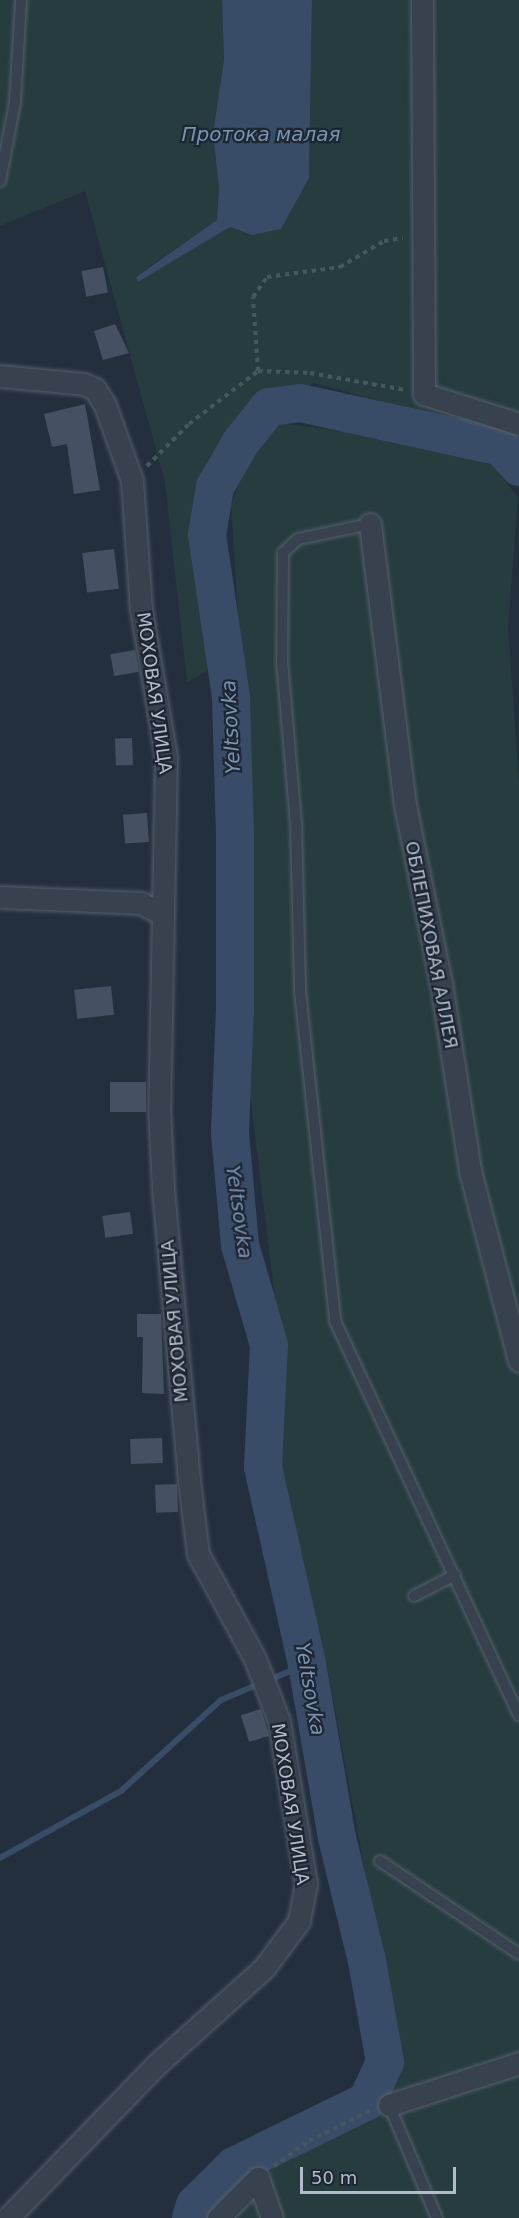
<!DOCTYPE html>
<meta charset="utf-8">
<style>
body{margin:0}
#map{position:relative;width:519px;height:2218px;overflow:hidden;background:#242f3e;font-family:"DejaVu Sans",sans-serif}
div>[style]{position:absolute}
.green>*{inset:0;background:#263c3f}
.water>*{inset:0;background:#394c67}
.stream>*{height:6px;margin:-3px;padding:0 3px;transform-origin:3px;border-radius:3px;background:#394c67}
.river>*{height:38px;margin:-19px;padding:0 19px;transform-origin:19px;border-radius:19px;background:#394c67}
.building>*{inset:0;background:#455162;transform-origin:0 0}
.path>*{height:4px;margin-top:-2px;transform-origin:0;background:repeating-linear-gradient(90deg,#44595c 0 4.5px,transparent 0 9px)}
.roads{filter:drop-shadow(0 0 2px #565f6c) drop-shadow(0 0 2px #565f6c)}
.service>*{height:10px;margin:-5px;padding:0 5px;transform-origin:5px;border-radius:5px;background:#38414e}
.minor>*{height:21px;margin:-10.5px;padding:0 10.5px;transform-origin:10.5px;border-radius:10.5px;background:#38414e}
span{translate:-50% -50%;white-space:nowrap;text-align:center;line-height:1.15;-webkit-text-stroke:4.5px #1d2633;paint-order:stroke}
.street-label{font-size:18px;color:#b4bcc9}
.water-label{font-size:20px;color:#7c92b1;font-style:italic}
.scale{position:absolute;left:300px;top:2167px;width:156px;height:27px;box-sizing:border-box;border:3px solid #b4bcc9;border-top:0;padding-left:8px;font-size:18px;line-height:21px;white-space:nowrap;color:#b4bcc9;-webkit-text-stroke:4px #1d2633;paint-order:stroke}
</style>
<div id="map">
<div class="green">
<i style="clip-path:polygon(0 0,222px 0,224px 60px,213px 133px,219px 189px,217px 220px,136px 276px,138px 282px,230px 227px,252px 235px,309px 178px,312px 0,519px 0,519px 443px,507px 434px,313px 383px,249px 442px,211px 537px,211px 669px,187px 682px,165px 482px,85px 191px,0 226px)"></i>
<i style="clip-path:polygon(280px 423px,386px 437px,492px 465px,518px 497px,508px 627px,519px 781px,519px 2218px,221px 2218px,261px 2168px,375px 2111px,400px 2059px,327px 1667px,278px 1477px,282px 1356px,250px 1094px,246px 740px,231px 504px,248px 462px)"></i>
</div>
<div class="water">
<i style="clip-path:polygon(222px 0,312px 0,309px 178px,281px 229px,252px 235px,230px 227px,138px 282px,136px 277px,217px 220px,219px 189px,213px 133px,224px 60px)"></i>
</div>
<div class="stream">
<i style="left:0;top:1858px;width:138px;rotate:-29deg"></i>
<i style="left:121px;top:1791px;width:135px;rotate:-42.3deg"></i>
<i style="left:221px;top:1700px;width:93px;rotate:-22.7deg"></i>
</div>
<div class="river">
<i style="left:191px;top:2218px;width:14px;rotate:-73deg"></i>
<i style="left:195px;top:2205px;width:55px;rotate:-45deg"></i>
<i style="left:234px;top:2166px;width:148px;rotate:-26deg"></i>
<i style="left:367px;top:2101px;width:43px;rotate:-65.2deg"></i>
<i style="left:385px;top:2062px;width:103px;rotate:-100.1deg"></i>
<i style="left:367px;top:1961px;width:127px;rotate:-103.7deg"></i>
<i style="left:337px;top:1838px;width:177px;rotate:-99.8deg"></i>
<i style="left:307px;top:1664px;width:202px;rotate:-102.6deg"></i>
<i style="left:263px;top:1467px;width:122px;rotate:-87.2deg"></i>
<i style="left:269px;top:1345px;width:104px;rotate:-106.2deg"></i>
<i style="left:240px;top:1245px;width:113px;rotate:-95.1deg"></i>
<i style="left:230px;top:1132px;width:123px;rotate:-87.7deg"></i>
<i style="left:235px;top:1009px;width:175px;rotate:-90deg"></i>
<i style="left:235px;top:834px;width:137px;rotate:-91.7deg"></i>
<i style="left:231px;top:697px;width:164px;rotate:-98.4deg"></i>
<i style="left:207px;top:535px;width:49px;rotate:-80.5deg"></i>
<i style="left:215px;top:487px;width:52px;rotate:-60deg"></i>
<i style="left:241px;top:442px;width:45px;rotate:-51.3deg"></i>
<i style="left:269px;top:407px;width:31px;rotate:-7deg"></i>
<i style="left:300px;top:403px;width:206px;rotate:12.3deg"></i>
<i style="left:501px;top:447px;width:27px;rotate:48deg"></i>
</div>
<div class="building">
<i style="left:103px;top:267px;width:26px;height:22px;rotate:79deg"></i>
<i style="clip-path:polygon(115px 324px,129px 353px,103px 360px,94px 331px)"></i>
<i style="clip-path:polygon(85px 404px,100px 490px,74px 494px,67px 444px,52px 447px,44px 414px)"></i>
<i style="left:114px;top:549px;width:40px;height:32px;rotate:83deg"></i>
<i style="left:135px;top:650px;width:22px;height:25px;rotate:80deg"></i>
<i style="left:132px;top:738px;width:27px;height:17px;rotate:88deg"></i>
<i style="left:147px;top:813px;width:29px;height:24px;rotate:86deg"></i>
<i style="left:111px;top:986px;width:29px;height:37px;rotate:84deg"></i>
<i style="left:146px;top:1082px;width:30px;height:36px;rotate:90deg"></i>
<i style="left:130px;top:1212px;width:22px;height:28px;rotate:82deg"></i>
<i style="clip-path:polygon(137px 1314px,161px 1314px,164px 1394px,142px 1393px,143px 1337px,137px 1337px)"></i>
<i style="left:162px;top:1438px;width:25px;height:32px;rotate:88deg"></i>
<i style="left:177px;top:1484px;width:28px;height:22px;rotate:88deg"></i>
<i style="left:261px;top:1709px;width:28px;height:21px;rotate:73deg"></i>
</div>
<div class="path">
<i style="left:258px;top:371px;width:74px;rotate:-93.9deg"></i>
<i style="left:253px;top:297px;width:24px;rotate:-55deg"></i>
<i style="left:267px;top:277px;width:74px;rotate:-7.8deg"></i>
<i style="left:340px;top:267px;width:51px;rotate:-30.6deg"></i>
<i style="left:384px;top:241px;width:19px;rotate:-9deg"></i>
<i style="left:147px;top:466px;width:59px;rotate:-45deg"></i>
<i style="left:189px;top:424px;width:87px;rotate:-37.5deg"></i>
<i style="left:258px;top:371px;width:52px;rotate:2.2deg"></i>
<i style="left:310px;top:373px;width:97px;rotate:10.1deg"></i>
<i style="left:274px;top:2166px;width:43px;rotate:-35.5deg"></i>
<i style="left:309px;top:2141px;width:69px;rotate:-26.6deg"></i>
</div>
<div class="roads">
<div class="service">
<i style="left:0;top:181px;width:80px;rotate:-79.2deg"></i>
<i style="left:15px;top:102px;width:102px;rotate:-86.6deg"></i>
<i style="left:370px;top:524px;width:74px;rotate:168.2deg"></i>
<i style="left:298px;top:539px;width:21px;rotate:137deg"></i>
<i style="left:283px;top:553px;width:108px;rotate:90.5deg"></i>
<i style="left:282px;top:661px;width:163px;rotate:85.1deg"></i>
<i style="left:296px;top:823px;width:168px;rotate:88.6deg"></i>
<i style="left:300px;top:991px;width:332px;rotate:83.9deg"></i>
<i style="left:335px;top:1321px;width:435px;rotate:65deg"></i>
<i style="left:414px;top:1596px;width:46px;rotate:-27.1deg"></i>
<i style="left:380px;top:1861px;width:167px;rotate:33.8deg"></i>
<i style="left:389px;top:2105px;width:123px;rotate:67deg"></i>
</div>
<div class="minor">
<i style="left:422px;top:0;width:394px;rotate:89.7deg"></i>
<i style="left:424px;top:394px;width:100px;rotate:17.5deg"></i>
<i style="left:0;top:376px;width:84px;rotate:5.4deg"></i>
<i style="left:84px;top:384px;width:12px;rotate:24deg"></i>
<i style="left:95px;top:389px;width:19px;rotate:58deg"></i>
<i style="left:105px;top:405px;width:81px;rotate:70.4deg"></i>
<i style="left:132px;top:481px;width:128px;rotate:86deg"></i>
<i style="left:141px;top:609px;width:150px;rotate:80.4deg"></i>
<i style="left:166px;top:757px;width:350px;rotate:91.1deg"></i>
<i style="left:159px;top:1107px;width:82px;rotate:87.2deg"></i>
<i style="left:163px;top:1189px;width:293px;rotate:84.9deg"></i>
<i style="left:189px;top:1481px;width:74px;rotate:83deg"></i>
<i style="left:198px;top:1554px;width:119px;rotate:61.5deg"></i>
<i style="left:255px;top:1659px;width:66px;rotate:68.8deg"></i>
<i style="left:279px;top:1721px;width:165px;rotate:80.6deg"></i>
<i style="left:306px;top:1884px;width:38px;rotate:101deg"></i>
<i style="left:299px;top:1921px;width:59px;rotate:126.7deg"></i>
<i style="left:264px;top:1968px;width:142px;rotate:138.1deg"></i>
<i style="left:158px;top:2063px;width:216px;rotate:134.1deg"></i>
<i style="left:370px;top:524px;width:283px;rotate:82.9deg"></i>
<i style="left:405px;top:805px;width:182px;rotate:78.6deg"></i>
<i style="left:441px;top:983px;width:190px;rotate:81.2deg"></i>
<i style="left:470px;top:1171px;width:196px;rotate:75.5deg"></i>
<i style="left:0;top:897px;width:141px;rotate:2.4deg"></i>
<i style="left:141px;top:903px;width:24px;rotate:28deg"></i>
<i style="left:389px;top:2105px;width:137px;rotate:-17.9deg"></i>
<i style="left:218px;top:2218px;width:57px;rotate:-45deg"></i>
<i style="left:258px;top:2178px;width:42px;rotate:70.7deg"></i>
</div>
</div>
<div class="street-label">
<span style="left:154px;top:693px;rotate:82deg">МОХОВАЯ УЛИЦА</span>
<span style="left:431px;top:945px;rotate:79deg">ОБЛЕПИХОВАЯ АЛЛЕЯ</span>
<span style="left:175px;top:1321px;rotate:-95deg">МОХОВАЯ УЛИЦА</span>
<span style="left:290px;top:1804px;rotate:81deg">МОХОВАЯ УЛИЦА</span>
</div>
<div class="water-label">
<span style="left:261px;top:134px">Протока малая</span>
<span style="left:231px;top:727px;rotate:-93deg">Yeltsovka</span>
<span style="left:239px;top:1212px;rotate:82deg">Yeltsovka</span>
<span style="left:310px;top:1689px;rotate:80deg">Yeltsovka</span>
</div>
<div class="scale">50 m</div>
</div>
